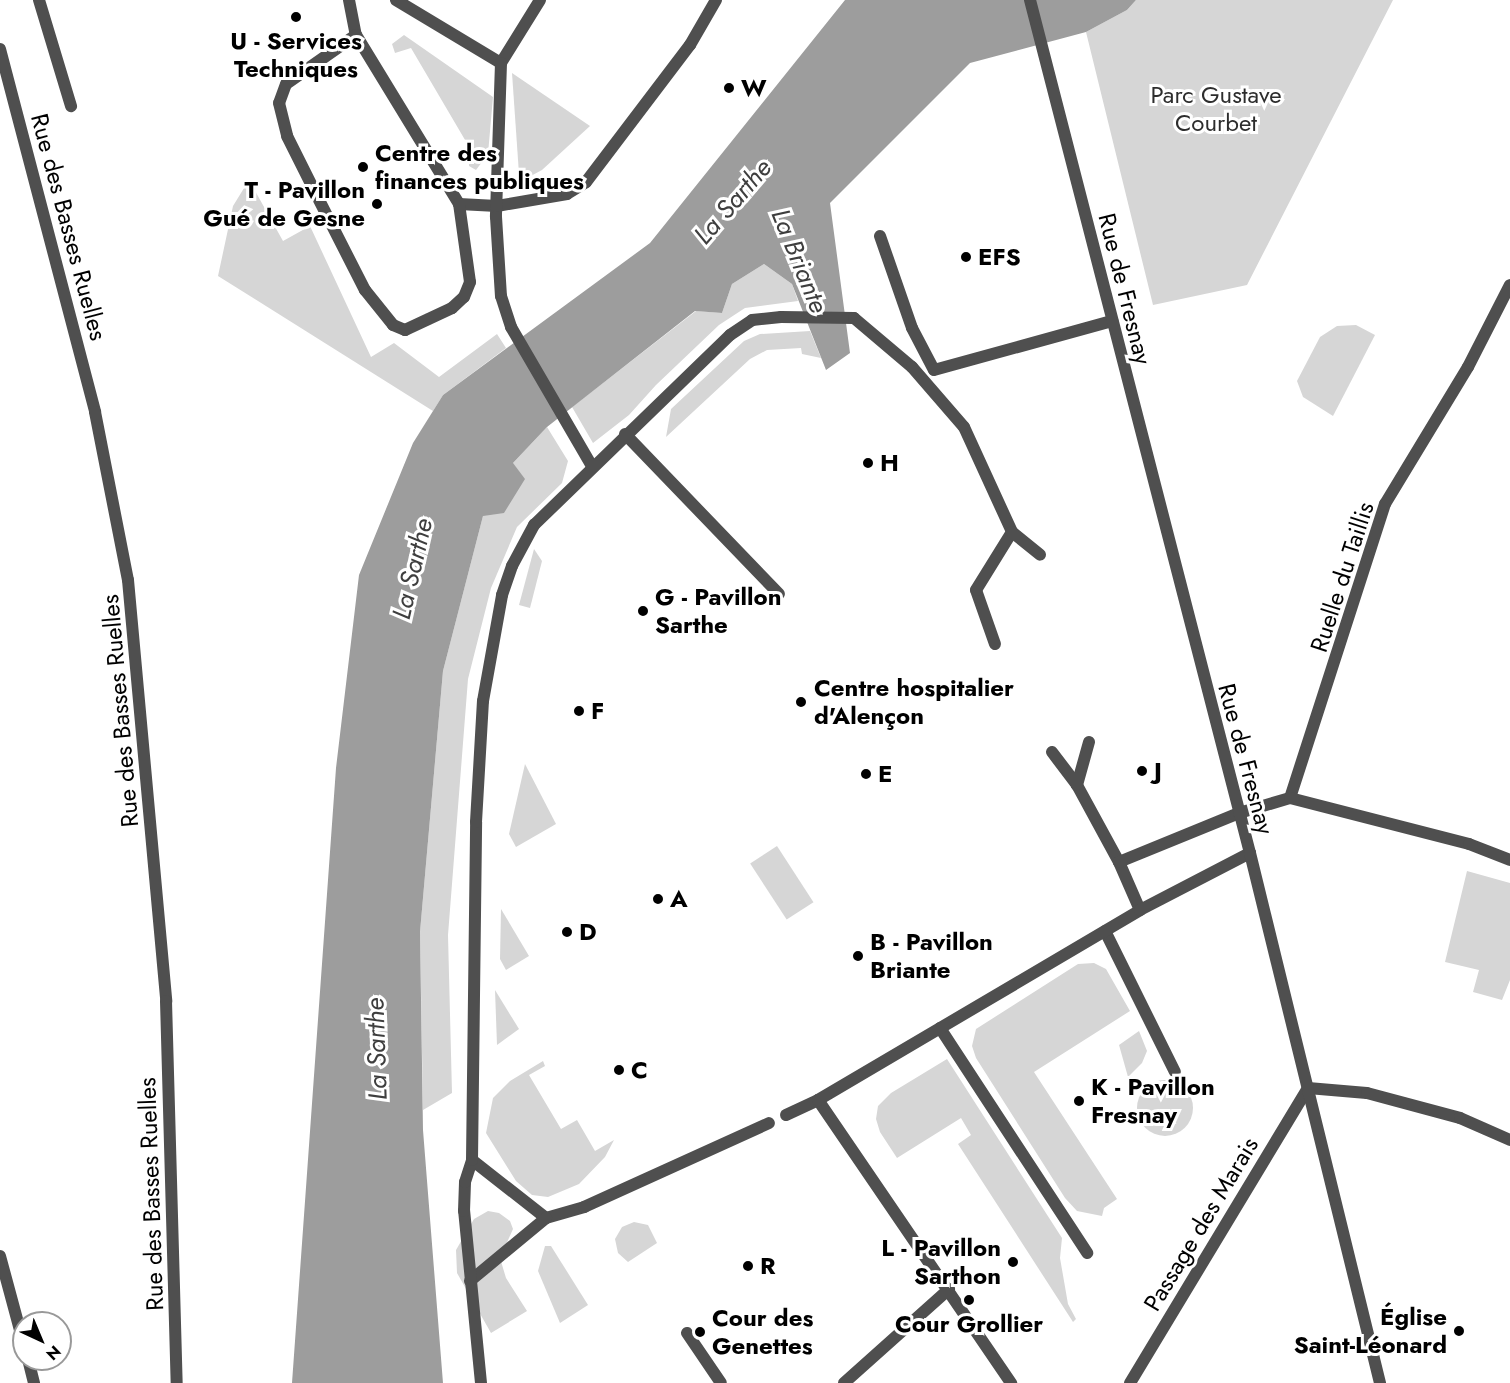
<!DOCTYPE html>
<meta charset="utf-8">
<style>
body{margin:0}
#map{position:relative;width:1510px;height:1383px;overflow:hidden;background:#fff;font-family:Jost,sans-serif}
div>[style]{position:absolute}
.green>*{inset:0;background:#d6d6d6;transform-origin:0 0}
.round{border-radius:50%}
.water>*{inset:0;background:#9d9d9d}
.service>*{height:12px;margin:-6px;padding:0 6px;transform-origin:6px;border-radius:6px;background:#4f4f4f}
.minor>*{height:12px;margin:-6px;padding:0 6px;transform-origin:6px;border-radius:6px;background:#4f4f4f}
.tertiary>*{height:12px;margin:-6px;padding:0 6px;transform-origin:6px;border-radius:6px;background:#4f4f4f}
.dots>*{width:16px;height:16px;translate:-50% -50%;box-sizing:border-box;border:3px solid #fff;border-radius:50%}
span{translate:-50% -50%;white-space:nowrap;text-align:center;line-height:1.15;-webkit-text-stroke:6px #fff;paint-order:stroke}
.poi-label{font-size:24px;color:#000;font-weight:700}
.left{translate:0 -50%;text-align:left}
.right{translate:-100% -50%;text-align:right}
.park-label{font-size:24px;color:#2d2d2d}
.street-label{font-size:24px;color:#000}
.water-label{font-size:26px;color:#3e3e3e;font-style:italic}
.north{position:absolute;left:12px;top:1311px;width:60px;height:60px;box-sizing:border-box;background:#fff;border:2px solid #999;border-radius:50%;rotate:136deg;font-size:16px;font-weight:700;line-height:24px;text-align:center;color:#000}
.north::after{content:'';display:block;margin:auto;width:21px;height:27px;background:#000;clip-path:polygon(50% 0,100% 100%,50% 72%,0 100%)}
</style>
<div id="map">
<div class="green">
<i style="clip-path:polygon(1136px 0,1393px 0,1247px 285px,1153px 305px,1086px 32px,1127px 10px)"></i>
<i style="clip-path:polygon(404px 35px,493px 97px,488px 154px,476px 170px,469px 166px,468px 145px,411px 48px,395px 53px,392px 44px)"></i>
<i style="clip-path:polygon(512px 73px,590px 126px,542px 170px,527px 178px,519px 174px)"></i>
<i style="clip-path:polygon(249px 180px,283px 241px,310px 226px,371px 357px,394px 343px,439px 377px,497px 334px,506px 348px,443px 395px,433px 411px,218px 276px,233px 206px)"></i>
<i style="clip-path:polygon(764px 264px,792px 284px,798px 301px,745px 308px,719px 325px,656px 385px,629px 415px,593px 443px,572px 407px,696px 311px,722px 313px,732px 284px)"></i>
<i style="clip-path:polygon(1356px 325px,1375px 335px,1333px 416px,1303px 397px,1297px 381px,1320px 337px,1337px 326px)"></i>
<i style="clip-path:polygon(810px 331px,821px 358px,802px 354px,801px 348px,767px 350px,750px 359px,666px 437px,671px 409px,744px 341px,760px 334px)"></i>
<i style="clip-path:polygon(547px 427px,568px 461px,562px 483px,517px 527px,491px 588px,468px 679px,448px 935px,452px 1093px,423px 1110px,420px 932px,443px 671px,483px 516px,513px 463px)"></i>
<i style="clip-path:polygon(534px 549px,542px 561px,530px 608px,519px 605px)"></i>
<i style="clip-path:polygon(525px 764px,556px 824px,516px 847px,509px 834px)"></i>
<i style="left:777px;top:846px;width:67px;height:32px;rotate:57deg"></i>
<i style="clip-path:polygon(1467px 871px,1510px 883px,1510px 980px,1502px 1000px,1473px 992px,1479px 970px,1445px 962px)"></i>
<i style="clip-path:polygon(501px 909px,529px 956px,506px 970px,500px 959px)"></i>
<i style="clip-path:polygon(1094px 963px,1106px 969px,1130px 1011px,1034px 1072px,1117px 1199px,1104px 1208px,1102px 1216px,1077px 1211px,1065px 1198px,976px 1058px,972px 1046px,976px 1029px,1078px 964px)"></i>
<i style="clip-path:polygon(495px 990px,519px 1029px,497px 1045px)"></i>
<i style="clip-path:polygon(1139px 1031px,1147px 1051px,1142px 1063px,1128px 1077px,1119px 1045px)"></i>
<i style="clip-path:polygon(947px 1059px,1062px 1238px,1060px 1258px,1068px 1304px,1076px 1319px,1073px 1322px,958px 1144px,971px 1135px,961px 1118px,897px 1158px,880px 1132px,876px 1119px,878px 1106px,891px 1093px)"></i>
<i style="clip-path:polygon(543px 1061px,545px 1066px,529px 1075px,561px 1129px,577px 1120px,595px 1151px,614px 1140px,605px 1157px,579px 1184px,548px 1197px,532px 1195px,516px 1181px,486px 1133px,493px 1098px,510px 1081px)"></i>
<i class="round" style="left:1137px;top:1080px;width:56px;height:56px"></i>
<i style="clip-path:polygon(488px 1211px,499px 1213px,510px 1221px,513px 1229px,500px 1258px,506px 1278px,527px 1311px,491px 1333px,457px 1273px,456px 1250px,474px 1219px)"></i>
<i style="clip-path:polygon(634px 1222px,648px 1225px,657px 1243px,628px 1262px,618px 1253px,615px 1239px,622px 1227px)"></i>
<i style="clip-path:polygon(545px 1246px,551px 1246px,588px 1305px,560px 1323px,538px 1271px)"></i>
</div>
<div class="water">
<i style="clip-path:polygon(845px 0,1136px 0,1127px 10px,1086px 32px,970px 63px,830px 203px,850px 353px,826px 370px,792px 284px,764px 264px,732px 284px,722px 313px,695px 311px,547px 427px,513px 463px,525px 479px,504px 513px,483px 516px,443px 671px,420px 932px,423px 1130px,443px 1383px,292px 1383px,336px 768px,359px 575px,413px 443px,443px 395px,650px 243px)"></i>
</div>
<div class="service">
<i style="left:39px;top:0;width:111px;rotate:73.2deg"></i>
<i style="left:349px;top:0;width:36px;rotate:79deg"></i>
<i style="left:356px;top:35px;width:198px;rotate:58.6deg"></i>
<i style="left:459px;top:204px;width:38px;rotate:3deg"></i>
<i style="left:497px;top:206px;width:71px;rotate:-9.7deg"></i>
<i style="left:567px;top:194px;width:22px;rotate:-32deg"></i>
<i style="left:586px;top:182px;width:172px;rotate:-52.8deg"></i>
<i style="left:690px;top:45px;width:52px;rotate:-60deg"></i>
<i style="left:396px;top:0;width:122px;rotate:31deg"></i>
<i style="left:540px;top:0;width:74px;rotate:121.8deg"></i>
<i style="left:501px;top:63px;width:154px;rotate:91.9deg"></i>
<i style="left:496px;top:217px;width:79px;rotate:86.4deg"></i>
<i style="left:501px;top:296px;width:33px;rotate:72deg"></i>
<i style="left:511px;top:327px;width:161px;rotate:59.8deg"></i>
<i style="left:356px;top:35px;width:85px;rotate:145deg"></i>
<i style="left:286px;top:84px;width:20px;rotate:110deg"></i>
<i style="left:279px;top:103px;width:34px;rotate:76deg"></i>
<i style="left:287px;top:136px;width:65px;rotate:63.4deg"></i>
<i style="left:316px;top:194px;width:108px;rotate:63deg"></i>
<i style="left:365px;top:290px;width:45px;rotate:51.3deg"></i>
<i style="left:393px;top:325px;width:13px;rotate:23deg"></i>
<i style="left:405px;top:330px;width:52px;rotate:-25.1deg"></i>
<i style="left:452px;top:308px;width:16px;rotate:-43deg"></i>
<i style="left:464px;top:297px;width:16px;rotate:-68deg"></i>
<i style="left:470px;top:282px;width:79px;rotate:-98deg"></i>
<i style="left:880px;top:236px;width:97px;rotate:70.8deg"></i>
<i style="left:912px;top:328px;width:47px;rotate:62.4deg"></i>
<i style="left:934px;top:370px;width:185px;rotate:-15.4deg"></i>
<i style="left:625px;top:434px;width:222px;rotate:46.1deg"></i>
<i style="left:995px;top:644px;width:57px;rotate:-109.4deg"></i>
<i style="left:976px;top:590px;width:68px;rotate:-58.2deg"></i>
<i style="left:1089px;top:742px;width:45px;rotate:105.6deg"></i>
<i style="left:1077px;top:785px;width:88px;rotate:61.4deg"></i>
<i style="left:1119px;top:862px;width:52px;rotate:66.4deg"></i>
<i style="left:1052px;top:752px;width:41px;rotate:52.9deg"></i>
<i style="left:1119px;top:862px;width:130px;rotate:-22.2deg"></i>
<i style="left:1105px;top:931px;width:157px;rotate:63.6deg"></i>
<i style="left:940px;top:1028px;width:269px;rotate:56.8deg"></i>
<i style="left:818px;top:1100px;width:343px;rotate:55.7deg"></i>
<i style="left:786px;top:1115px;width:35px;rotate:-25deg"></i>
<i style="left:818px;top:1100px;width:374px;rotate:-30.5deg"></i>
<i style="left:1140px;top:910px;width:124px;rotate:-27.4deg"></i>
<i style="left:472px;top:1160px;width:94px;rotate:38.1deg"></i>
<i style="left:546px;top:1218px;width:40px;rotate:-16deg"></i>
<i style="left:584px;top:1207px;width:203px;rotate:-24.4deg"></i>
<i style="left:470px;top:1281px;width:99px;rotate:-39.7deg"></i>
<i style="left:687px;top:1333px;width:60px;rotate:55.8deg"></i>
<i style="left:481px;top:1383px;width:173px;rotate:-95.6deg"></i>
<i style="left:464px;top:1211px;width:29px;rotate:-88deg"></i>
<i style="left:465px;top:1182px;width:23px;rotate:-72deg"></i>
<i style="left:472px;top:1160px;width:338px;rotate:-89.3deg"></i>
<i style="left:476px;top:822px;width:121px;rotate:-86.7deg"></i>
<i style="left:483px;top:701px;width:108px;rotate:-79.8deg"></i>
<i style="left:502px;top:595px;width:31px;rotate:-71deg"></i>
<i style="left:512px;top:566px;width:47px;rotate:-61.8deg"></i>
<i style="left:534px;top:525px;width:273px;rotate:-44.1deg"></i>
<i style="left:730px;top:335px;width:27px;rotate:-34deg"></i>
<i style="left:752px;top:320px;width:29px;rotate:-6deg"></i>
<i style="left:781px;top:317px;width:73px;rotate:0.8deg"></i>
<i style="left:854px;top:318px;width:76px;rotate:40.2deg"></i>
<i style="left:912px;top:367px;width:79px;rotate:49.1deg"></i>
<i style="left:964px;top:427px;width:115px;rotate:65.4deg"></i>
<i style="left:1012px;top:532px;width:36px;rotate:39deg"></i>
<i style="left:844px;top:1383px;width:141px;rotate:-41.8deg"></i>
</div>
<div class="minor">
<i style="left:0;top:49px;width:375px;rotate:75.3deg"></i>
<i style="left:95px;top:412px;width:171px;rotate:78.9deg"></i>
<i style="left:128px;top:580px;width:423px;rotate:84.8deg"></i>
<i style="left:166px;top:1001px;width:382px;rotate:88.4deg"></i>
<i style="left:1290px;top:798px;width:309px;rotate:-72.1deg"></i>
<i style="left:1385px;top:504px;width:160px;rotate:-58.8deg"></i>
<i style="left:1468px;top:367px;width:92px;rotate:-62.9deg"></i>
<i style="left:1239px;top:813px;width:53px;rotate:-16.4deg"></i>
<i style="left:1290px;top:798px;width:185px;rotate:14.4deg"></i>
<i style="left:1469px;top:844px;width:44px;rotate:21.3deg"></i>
<i style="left:1130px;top:1383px;width:345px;rotate:-58.9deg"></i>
<i style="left:1308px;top:1088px;width:59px;rotate:4.8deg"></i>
<i style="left:1367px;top:1093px;width:96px;rotate:15deg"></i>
<i style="left:1460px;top:1118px;width:55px;rotate:23.7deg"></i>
</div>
<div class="tertiary">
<i style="left:1030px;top:0;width:881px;rotate:75.54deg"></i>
<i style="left:1250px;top:853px;width:546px;rotate:76.22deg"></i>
<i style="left:0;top:1256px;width:92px;rotate:74.9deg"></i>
<i style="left:28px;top:1359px;width:25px;rotate:76deg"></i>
</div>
<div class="dots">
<i style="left:296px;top:17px;background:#000"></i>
<i style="left:729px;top:88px;background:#000"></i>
<i style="left:363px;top:167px;background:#000"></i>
<i style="left:377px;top:204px;background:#000"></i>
<i style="left:966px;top:257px;background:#000"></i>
<i style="left:868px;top:463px;background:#000"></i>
<i style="left:643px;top:611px;background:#000"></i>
<i style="left:801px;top:702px;background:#000"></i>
<i style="left:579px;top:711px;background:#000"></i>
<i style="left:1142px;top:771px;background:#000"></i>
<i style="left:866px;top:774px;background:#000"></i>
<i style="left:658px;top:899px;background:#000"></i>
<i style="left:567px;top:932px;background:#000"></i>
<i style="left:858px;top:956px;background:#000"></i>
<i style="left:619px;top:1070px;background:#000"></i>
<i style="left:1079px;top:1101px;background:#000"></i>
<i style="left:1013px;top:1262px;background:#000"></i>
<i style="left:748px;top:1266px;background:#000"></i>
<i style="left:969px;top:1300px;background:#000"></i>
<i style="left:1459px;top:1331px;background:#000"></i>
<i style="left:700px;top:1332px;background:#000"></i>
</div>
<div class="poi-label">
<span style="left:296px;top:55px">U - Services<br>Techniques</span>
<span class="left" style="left:741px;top:88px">W</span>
<span class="left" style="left:375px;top:167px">Centre des<br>finances publiques</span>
<span class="right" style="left:365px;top:204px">T - Pavillon<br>Gué de Gesne</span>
<span class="left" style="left:978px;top:257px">EFS</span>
<span class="left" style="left:880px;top:463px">H</span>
<span class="left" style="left:655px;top:611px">G - Pavillon<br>Sarthe</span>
<span class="left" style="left:814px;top:702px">Centre hospitalier<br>d'Alençon</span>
<span class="left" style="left:591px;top:711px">F</span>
<span class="left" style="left:1154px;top:771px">J</span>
<span class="left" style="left:878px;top:774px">E</span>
<span class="left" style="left:670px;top:899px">A</span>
<span class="left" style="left:579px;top:932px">D</span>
<span class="left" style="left:870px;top:956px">B - Pavillon<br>Briante</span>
<span class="left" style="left:631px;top:1070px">C</span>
<span class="left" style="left:1091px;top:1101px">K - Pavillon<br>Fresnay</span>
<span class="right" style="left:1001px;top:1262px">L - Pavillon<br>Sarthon</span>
<span class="left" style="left:760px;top:1266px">R</span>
<span class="right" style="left:1447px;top:1331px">Église<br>Saint-Léonard</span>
<span class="left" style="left:712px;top:1332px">Cour des<br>Genettes</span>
<span style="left:969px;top:1324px">Cour Grollier</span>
</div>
<div class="park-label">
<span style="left:1216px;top:109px">Parc Gustave<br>Courbet</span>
</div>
<div class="street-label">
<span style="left:69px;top:227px;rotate:75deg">Rue des Basses Ruelles</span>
<span style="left:1125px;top:289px;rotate:76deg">Rue de Fresnay</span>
<span style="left:1342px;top:577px;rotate:-72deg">Ruelle du Taillis</span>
<span style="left:120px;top:711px;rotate:-95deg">Rue des Basses Ruelles</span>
<span style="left:1246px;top:759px;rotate:75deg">Rue de Fresnay</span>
<span style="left:151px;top:1194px;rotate:-92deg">Rue des Basses Ruelles</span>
<span style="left:1201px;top:1224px;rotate:-59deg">Passage des Marais</span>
</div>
<div class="water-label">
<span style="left:733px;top:202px;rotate:-49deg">La Sarthe</span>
<span style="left:799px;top:261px;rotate:68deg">La Briante</span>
<span style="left:413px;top:569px;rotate:-77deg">La Sarthe</span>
<span style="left:377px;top:1049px;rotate:-92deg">La Sarthe</span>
</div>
<div class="north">N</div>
</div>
